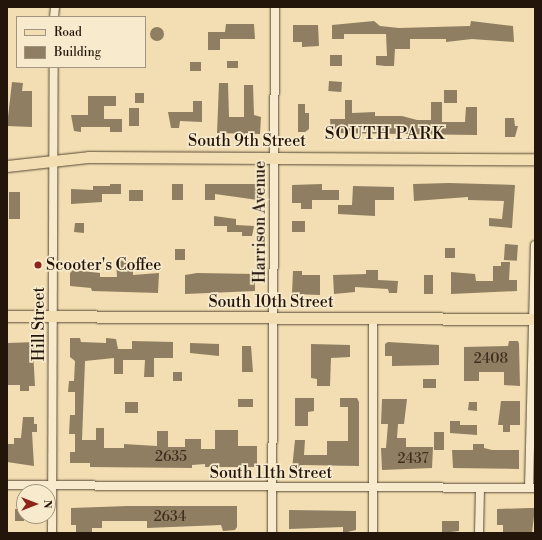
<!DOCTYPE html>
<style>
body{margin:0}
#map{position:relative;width:542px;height:540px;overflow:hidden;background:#f2deb2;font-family:"Libre Bodoni",serif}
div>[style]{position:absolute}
.building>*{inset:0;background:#8f7e61;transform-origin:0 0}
.round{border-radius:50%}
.roads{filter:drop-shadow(0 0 1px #574734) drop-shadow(0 0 1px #574734)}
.minor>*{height:8px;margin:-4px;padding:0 4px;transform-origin:4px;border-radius:4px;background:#f7eacd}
.major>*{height:11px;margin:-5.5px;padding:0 5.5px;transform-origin:5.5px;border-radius:5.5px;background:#f2deb2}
.dots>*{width:11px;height:11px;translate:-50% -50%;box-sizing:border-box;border:2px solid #f7eacd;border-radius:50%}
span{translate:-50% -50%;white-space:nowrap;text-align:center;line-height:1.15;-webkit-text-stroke:3.5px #f7eacd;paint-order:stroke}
.number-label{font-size:14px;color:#3e2f20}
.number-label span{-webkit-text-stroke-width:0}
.street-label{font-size:16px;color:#23150a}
.poi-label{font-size:16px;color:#23150a}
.left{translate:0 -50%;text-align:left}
.neighbourhood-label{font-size:17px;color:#23150a;letter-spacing:1px}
.frame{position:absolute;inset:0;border:8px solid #23150a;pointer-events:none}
.legend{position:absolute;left:16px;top:16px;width:130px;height:52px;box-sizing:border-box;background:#f7eacd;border:1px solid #a2957f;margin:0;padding:5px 7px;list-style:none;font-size:12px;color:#23150a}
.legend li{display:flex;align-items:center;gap:8px;height:20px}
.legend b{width:20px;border:1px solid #a2957f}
.north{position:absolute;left:16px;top:484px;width:40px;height:40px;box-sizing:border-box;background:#f7eacd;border:1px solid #a2957f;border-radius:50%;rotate:90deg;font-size:11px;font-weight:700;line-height:16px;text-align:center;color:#23150a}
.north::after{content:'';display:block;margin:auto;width:14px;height:18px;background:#8f2418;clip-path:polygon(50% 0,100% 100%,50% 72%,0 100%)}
</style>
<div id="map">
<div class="building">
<i style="clip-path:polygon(374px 21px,380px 26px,399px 28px,470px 26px,471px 21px,513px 26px,514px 42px,472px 39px,446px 42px,446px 39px,410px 39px,410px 49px,395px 49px,394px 66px,385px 66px,376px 65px,376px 56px,387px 56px,386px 34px,344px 34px,344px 39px,332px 39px,332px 25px)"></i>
<i style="clip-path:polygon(226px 24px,254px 24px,255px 39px,220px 39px,220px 50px,208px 50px,208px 32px,225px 32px)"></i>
<i style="clip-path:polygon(293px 25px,318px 25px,319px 46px,302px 47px,302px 42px,293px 42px)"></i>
<i class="round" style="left:150px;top:27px;width:14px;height:14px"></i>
<i style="left:330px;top:55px;width:12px;height:11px"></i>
<i style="left:227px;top:61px;width:11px;height:7px"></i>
<i style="left:190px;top:62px;width:11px;height:9px"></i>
<i style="left:329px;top:81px;width:13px;height:10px;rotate:4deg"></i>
<i style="clip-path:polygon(12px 82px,23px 83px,22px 91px,32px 91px,32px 127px,7px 126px)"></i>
<i style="clip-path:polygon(219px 83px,228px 83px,229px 117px,244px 117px,244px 85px,253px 85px,254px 115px,261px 117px,260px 134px,217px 133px)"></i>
<i style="left:444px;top:90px;width:13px;height:13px"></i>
<i style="left:135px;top:93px;width:9px;height:10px"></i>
<i style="clip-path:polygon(88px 96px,116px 96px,116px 106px,104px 106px,104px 119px,122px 119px,122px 132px,110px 132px,110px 127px,81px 127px,81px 132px,74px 131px,71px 115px,88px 115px)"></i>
<i style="clip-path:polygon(345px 100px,352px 100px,352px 113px,375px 112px,375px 116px,402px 116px,417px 120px,431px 120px,431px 102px,442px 102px,442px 122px,465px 122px,466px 107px,477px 107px,477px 135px,331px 133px,330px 119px,345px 119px)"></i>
<i style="clip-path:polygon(193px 101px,202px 101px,202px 122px,180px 121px,179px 128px,171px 128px,168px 112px,193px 112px)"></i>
<i style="clip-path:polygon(298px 104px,305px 104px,305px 113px,309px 113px,309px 129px,305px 132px,298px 132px)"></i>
<i style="left:129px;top:108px;width:10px;height:18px"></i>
<i style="clip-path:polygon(505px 118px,514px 118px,515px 126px,518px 126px,515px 137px,505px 137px)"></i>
<i style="clip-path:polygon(449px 183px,515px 185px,512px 228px,489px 226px,489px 218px,502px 219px,504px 201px,468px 200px,468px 197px,414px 201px,413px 184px)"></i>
<i style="clip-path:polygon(110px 184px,121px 184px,121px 194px,102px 194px,102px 202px,71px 204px,71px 189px,93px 190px,93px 186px,110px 186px)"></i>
<i style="left:172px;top:184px;width:11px;height:16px"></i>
<i style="clip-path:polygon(205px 184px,259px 184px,259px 195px,257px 200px,215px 194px,215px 200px,205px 200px)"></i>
<i style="clip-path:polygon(322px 184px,322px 190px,339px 190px,339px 200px,312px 200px,312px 209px,301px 209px,301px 203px,292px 203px,292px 185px)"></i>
<i style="clip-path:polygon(353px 186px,394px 187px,394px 200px,375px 200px,375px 216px,338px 214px,338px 205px,352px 205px)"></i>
<i style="left:129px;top:190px;width:14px;height:11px"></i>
<i style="left:9px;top:192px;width:11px;height:27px"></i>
<i style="clip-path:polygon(214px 216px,236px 219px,236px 225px,254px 226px,252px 236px,242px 236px,242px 232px,227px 232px,227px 226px,214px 226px)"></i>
<i style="left:292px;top:221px;width:13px;height:11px"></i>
<i style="clip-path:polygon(75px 223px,84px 223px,84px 233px,74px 232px)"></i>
<i style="left:505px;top:244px;width:13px;height:16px;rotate:4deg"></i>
<i style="left:445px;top:248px;width:10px;height:10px"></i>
<i style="left:175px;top:249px;width:10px;height:11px"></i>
<i style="clip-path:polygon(116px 260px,133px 262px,133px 275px,159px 273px,158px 293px,92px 291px,91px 288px,70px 286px,70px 273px,73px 270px,100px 273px,100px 277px,117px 277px)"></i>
<i style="clip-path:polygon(501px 262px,510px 262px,509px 280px,517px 280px,517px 291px,451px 294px,451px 272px,475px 274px,476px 281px,493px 281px,493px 266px,501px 266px)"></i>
<i style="clip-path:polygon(366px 270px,378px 270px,378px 280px,398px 281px,397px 293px,389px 293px,388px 289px,355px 287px,355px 292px,334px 294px,333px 275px,366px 274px)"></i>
<i style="clip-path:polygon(293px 271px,302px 271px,302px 275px,320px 275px,320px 295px,292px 294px)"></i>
<i style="clip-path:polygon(197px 273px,255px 274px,255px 291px,185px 294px,185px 275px)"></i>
<i style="left:424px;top:275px;width:9px;height:19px"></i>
<i style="clip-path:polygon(70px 338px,80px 338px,81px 342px,106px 343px,106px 338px,116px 339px,118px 349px,132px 349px,132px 341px,173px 342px,173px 358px,154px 358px,154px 377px,144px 377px,145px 360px,123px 360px,123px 374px,114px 374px,114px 358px,85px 361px,82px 440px,96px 440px,96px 428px,104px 428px,104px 448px,124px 448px,124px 444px,157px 446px,157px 431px,168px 431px,168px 447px,185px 447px,185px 439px,201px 439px,201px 449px,215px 449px,215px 430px,238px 430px,238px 446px,257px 446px,257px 467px,205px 467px,205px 464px,192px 465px,192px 468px,90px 467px,90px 463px,70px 463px,70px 452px,75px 452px,75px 434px,69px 434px,70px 415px,75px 415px,75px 392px,68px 392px,69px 381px,74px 381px,75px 361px,70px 357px)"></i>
<i style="clip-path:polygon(509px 341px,518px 341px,519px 344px,520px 386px,504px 385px,504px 372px,479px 372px,479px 381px,464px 381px,464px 347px,508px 346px)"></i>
<i style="clip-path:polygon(37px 342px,37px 351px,33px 351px,35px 386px,29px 386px,29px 391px,20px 391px,20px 385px,7px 385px,7px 343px)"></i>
<i style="clip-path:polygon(388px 342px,439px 345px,439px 365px,392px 366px,392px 356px,385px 356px,385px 344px)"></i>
<i style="clip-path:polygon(190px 343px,219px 344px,219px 356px,190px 353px)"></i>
<i style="clip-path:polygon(311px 344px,350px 345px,350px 357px,331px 358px,330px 386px,317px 386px,317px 379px,311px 378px)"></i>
<i style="clip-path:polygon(242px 346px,251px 346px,253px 372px,242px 372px)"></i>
<i style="left:173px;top:372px;width:9px;height:9px"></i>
<i style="left:423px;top:379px;width:13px;height:9px"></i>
<i style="clip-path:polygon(295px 398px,314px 398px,314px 411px,308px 412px,308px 426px,295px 426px)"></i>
<i style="clip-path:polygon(340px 398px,357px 398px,359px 402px,359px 466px,303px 465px,299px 470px,292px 469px,295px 440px,305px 440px,304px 455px,327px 455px,327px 441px,348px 441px,348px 407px,340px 407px)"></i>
<i style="left:238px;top:399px;width:15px;height:8px"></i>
<i style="clip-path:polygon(382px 399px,407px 399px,404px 424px,398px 424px,397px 438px,406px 438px,406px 447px,433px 447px,432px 468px,382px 470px,381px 448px,386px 448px,388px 424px,381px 424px)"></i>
<i style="clip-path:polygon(501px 401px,520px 401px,520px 425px,510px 425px,510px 432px,503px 432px,503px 425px,498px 425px)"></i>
<i style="left:125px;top:402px;width:13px;height:11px"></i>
<i style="clip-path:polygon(469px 402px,477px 402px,477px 411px,468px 410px)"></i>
<i style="clip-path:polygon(23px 417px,34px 417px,34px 424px,37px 424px,37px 432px,32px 432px,34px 466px,7px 462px,7px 444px,14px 444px,14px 438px,21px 438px)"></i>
<i style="clip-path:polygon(450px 421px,460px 421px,460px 425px,477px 425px,477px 435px,450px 433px)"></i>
<i style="left:434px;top:432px;width:10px;height:18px"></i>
<i style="clip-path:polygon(473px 444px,484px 444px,484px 448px,492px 450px,519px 450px,519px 469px,453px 468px,452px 450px,473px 450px)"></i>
<i style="clip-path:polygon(128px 506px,237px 506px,237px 527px,235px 530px,223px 531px,221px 525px,147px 528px,147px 521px,102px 521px,102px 528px,92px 528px,92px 533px,76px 533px,76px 525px,71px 525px,71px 508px)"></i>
<i style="clip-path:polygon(529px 508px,535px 508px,532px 533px,503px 533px,503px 525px,497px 525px,497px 509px)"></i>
<i style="left:15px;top:509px;width:9px;height:12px"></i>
<i style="clip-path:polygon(289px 510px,356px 511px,356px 530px,343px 533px,343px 527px,289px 529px)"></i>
<i style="clip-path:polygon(442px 521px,459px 521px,459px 531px,442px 533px)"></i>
</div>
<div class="roads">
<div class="minor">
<i style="left:54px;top:17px;width:10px;rotate:-84deg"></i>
<i style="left:373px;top:318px;width:215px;rotate:90deg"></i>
<i style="left:7px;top:485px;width:528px;rotate:0.33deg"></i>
<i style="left:529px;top:488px;width:243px;rotate:-88.6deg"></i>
<i style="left:52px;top:533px;width:466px;rotate:-89.8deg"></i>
<i style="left:272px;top:533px;width:526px;rotate:-89.67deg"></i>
<i style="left:479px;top:533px;width:45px;rotate:-88.7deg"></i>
</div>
<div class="major">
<i style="left:7px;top:166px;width:81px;rotate:-6.3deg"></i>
<i style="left:88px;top:157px;width:447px;rotate:0.3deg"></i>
<i style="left:7px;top:316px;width:528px;rotate:0.33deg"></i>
</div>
</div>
<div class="dots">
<i style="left:38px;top:265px;background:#8f2418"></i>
</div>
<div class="number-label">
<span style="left:491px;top:359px">2408</span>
<span style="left:171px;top:457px">2635</span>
<span style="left:413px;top:459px">2437</span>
<span style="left:170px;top:517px">2634</span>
</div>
<div class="street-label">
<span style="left:247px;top:141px">South 9th Street</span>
<span style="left:260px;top:222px;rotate:-90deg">Harrison Avenue</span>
<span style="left:271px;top:302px">South 10th Street</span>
<span style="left:39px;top:324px;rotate:-90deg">Hill Street</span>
<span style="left:271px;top:473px">South 11th Street</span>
</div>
<div class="poi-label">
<span class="left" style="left:46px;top:265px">Scooter's Coffee</span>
</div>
<div class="neighbourhood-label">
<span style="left:385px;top:135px">SOUTH PARK</span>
</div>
<div class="frame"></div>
<ul class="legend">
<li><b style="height:5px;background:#f2deb2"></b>Road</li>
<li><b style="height:11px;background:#8f7e61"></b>Building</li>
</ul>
<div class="north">N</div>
</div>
